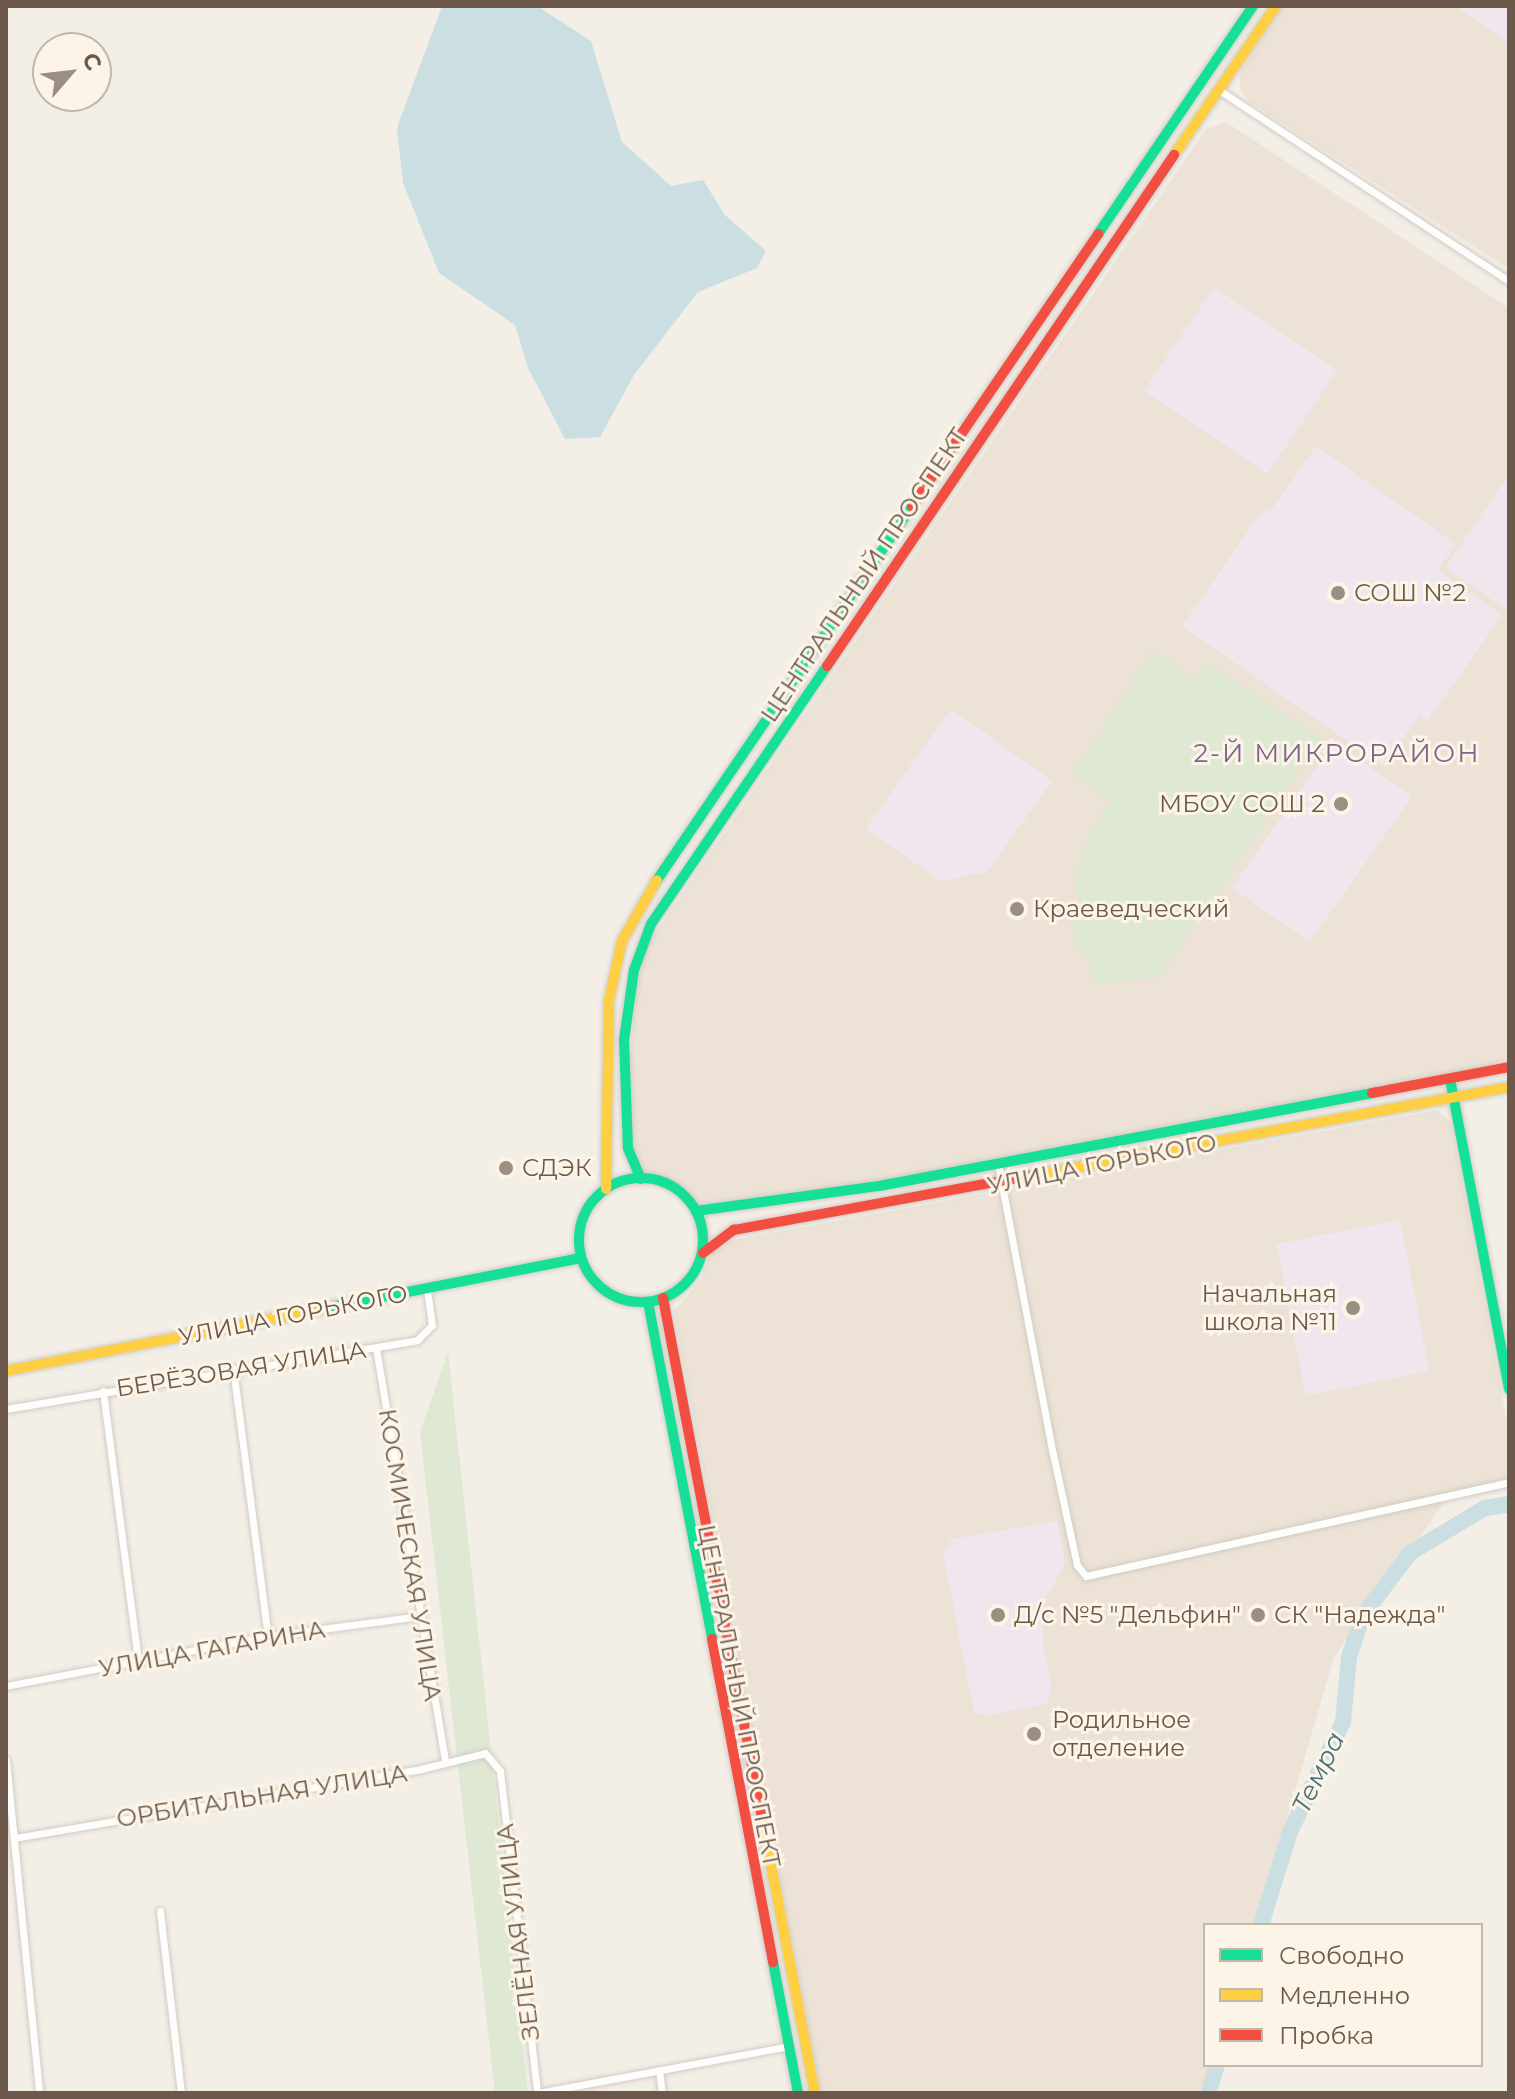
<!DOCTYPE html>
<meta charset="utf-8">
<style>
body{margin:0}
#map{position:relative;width:1515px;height:2099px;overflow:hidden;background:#f3efe7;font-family:Montserrat,sans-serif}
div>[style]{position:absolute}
.residential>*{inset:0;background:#ece2d5}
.education>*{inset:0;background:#f0e6ee;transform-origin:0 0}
.green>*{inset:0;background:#dfe8d3}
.water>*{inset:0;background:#cbdee1}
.river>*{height:16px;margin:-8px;padding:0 8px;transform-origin:8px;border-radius:8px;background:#cbdee1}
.roads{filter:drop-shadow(0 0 2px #d1cbc4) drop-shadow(0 0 2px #d1cbc4)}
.street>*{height:7px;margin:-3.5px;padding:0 3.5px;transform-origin:3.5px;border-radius:3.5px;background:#fdfdfb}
.fast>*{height:10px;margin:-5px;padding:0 5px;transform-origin:5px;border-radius:5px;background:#16e098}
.fast>.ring{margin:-5px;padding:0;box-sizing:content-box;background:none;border:10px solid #16e098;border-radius:50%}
.slow>*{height:10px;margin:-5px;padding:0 5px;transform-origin:5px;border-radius:5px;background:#ffcf43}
.jam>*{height:10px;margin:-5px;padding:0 5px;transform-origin:5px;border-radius:5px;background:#f24e42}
.dots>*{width:22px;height:22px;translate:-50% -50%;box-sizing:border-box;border:4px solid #fcf5e7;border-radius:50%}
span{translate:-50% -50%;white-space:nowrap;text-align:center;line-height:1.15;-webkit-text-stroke:6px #fcf5e7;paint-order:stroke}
.street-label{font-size:24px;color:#6c594c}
.poi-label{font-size:24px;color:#6c594c}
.left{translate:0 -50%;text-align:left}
.right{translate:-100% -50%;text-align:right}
.neighbourhood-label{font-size:26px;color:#7e6489;letter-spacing:2px}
.water-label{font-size:26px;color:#49727d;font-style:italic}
.frame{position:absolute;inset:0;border:8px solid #6c594c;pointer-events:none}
.legend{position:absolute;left:1203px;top:1923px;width:280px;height:144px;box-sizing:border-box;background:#fcf5e7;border:2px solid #c2b7a9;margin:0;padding:10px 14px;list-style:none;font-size:24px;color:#6c594c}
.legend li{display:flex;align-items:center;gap:16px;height:40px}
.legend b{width:40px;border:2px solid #c2b7a9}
.north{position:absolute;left:32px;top:32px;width:80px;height:80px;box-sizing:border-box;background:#fcf5e7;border:2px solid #c2b7a9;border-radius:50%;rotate:62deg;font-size:22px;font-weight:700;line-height:32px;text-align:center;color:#6c594c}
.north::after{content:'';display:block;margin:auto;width:28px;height:36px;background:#9b8e82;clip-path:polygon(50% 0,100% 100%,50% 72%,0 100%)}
</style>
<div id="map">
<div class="residential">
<i style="clip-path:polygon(1283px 6px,1509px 6px,1509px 269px,1249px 102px,1240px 88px,1239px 74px)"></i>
<i style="clip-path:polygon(1226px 122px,1509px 308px,1509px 1057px,1491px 1065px,729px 1209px,697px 1205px,680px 1188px,644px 1170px,633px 1149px,630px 1070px,636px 985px,649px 943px,1206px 129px)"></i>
<i style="clip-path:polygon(1438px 1110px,1451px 1123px,1509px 1434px,1509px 1486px,1446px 1500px,1334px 1657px,1256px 1925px,1205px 1925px,1205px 2065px,1211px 2065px,1198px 2093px,821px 2093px,674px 1311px,701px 1280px,710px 1255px,733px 1240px)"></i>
</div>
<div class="education">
<i style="clip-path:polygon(1456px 6px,1509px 6px,1509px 43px)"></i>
<i style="left:1214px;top:287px;width:149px;height:125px;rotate:34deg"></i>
<i style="clip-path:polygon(1316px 446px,1456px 544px,1438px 570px,1502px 615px,1428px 721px,1419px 716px,1383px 766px,1182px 626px,1264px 508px,1270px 512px)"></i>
<i style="clip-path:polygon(1508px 475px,1509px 475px,1509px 611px,1445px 568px)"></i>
<i style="clip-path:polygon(951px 709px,1052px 781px,987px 872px,940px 881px,866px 828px)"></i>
<i style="left:1334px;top:742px;width:95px;height:178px;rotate:35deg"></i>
<i style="left:1400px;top:1220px;width:154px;height:126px;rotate:79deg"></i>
<i style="clip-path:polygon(1057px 1521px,1065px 1563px,1043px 1605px,1043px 1644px,1052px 1689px,1046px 1704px,985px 1716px,974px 1712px,943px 1554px,952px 1539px)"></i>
</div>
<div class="green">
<i style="clip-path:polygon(1153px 650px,1196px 680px,1208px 663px,1321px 738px,1159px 978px,1095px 983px,1084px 950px,1077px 951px,1073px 935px,1071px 923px,1082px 919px,1082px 906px,1073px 883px,1089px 837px,1107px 805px,1113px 803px,1072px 775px)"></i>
<i style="clip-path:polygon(448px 1352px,528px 2093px,495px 2093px,420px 1432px)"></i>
</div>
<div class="water">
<i style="clip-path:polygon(442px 6px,537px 6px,591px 41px,622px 142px,671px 186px,703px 180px,725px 215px,766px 251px,757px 268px,698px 292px,634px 375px,600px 437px,565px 439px,528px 368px,515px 325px,439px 273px,403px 183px,397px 128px)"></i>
</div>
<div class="river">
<i style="left:1261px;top:1925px;width:97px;rotate:-72.7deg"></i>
<i style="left:1290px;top:1832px;width:122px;rotate:-64.3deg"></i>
<i style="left:1343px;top:1722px;width:65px;rotate:-84.7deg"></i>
<i style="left:1349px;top:1657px;width:44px;rotate:-71.6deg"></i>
<i style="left:1363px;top:1615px;width:78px;rotate:-52.8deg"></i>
<i style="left:1410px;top:1553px;width:87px;rotate:-31deg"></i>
<i style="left:1485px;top:1508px;width:24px;rotate:-9deg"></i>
<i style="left:1208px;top:2093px;width:29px;rotate:-72deg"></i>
</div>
<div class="roads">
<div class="street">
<i style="left:1219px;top:90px;width:347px;rotate:33.4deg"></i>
<i style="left:998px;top:1164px;width:295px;rotate:79.3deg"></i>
<i style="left:1053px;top:1454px;width:114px;rotate:77.8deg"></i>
<i style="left:1077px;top:1565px;width:14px;rotate:51deg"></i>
<i style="left:1086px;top:1576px;width:433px;rotate:-12.5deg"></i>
<i style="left:376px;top:1348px;width:420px;rotate:80.5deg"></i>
<i style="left:233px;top:1368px;width:270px;rotate:82.6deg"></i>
<i style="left:103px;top:1391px;width:272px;rotate:82.6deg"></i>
<i style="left:6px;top:1409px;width:417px;rotate:-9.5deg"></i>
<i style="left:417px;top:1340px;width:21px;rotate:-45deg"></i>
<i style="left:432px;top:1325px;width:37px;rotate:-98deg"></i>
<i style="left:6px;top:1686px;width:267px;rotate:-10.8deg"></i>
<i style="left:268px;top:1636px;width:152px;rotate:-7.5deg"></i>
<i style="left:6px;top:1760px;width:335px;rotate:84.3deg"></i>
<i style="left:14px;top:1838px;width:413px;rotate:-9.6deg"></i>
<i style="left:421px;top:1769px;width:66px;rotate:-14deg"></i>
<i style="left:485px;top:1753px;width:23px;rotate:50deg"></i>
<i style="left:500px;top:1771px;width:324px;rotate:83.4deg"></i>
<i style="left:160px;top:1911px;width:183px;rotate:83.4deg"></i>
<i style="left:659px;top:2070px;width:23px;rotate:83deg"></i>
<i style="left:538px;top:2093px;width:255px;rotate:-10.6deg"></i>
</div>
<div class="fast">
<i style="left:1098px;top:234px;width:276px;rotate:-55.8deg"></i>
<i style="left:657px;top:880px;width:453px;rotate:-55.7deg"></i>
<i style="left:1450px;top:1079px;width:316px;rotate:79.2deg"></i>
<i class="ring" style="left:579px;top:1178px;width:114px;height:114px"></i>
<i style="left:641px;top:1179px;width:34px;rotate:-113deg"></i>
<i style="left:628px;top:1148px;width:108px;rotate:-92.1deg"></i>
<i style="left:624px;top:1040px;width:71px;rotate:-81.9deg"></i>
<i style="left:634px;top:970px;width:49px;rotate:-69.7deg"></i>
<i style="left:651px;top:924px;width:312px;rotate:-55.7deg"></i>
<i style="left:696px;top:1211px;width:185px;rotate:-7.8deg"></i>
<i style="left:879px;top:1186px;width:502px;rotate:-10.68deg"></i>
<i style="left:648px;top:1302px;width:343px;rotate:79.2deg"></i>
<i style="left:326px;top:1308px;width:260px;rotate:-11.1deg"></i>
<i style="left:773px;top:1962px;width:133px;rotate:79.2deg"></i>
</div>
<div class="slow">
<i style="left:1174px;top:155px;width:181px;rotate:-55.6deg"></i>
<i style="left:1029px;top:1176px;width:488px;rotate:-10.5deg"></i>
<i style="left:606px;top:1189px;width:189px;rotate:-89.1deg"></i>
<i style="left:609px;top:1000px;width:60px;rotate:-77.6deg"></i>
<i style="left:622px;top:941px;width:70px;rotate:-60.2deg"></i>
<i style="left:6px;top:1371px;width:326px;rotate:-11.1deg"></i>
<i style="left:763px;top:1823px;width:275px;rotate:79.1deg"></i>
</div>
<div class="jam">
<i style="left:912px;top:506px;width:330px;rotate:-55.6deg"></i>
<i style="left:827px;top:666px;width:618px;rotate:-55.82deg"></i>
<i style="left:1372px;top:1093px;width:139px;rotate:-10.7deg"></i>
<i style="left:703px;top:1253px;width:39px;rotate:-37deg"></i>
<i style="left:734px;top:1230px;width:300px;rotate:-10.4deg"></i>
<i style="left:663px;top:1298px;width:534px;rotate:79.22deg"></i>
<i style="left:712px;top:1639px;width:329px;rotate:79.3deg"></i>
</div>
</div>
<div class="dots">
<i style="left:1338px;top:593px;background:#9b8e82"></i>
<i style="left:1341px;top:804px;background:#9b8e82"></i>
<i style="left:1017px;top:909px;background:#9b8e82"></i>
<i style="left:506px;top:1168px;background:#9b8e82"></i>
<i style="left:1353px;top:1308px;background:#9b8e82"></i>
<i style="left:998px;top:1615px;background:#9b8e82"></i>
<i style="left:1258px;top:1615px;background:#9b8e82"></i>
<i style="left:1034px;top:1734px;background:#9b8e82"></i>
</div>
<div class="street-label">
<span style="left:864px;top:575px;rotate:-56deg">ЦЕНТРАЛЬНЫЙ ПРОСПЕКТ</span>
<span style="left:1102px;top:1164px;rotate:-11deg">УЛИЦА ГОРЬКОГО</span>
<span style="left:293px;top:1315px;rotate:-11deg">УЛИЦА ГОРЬКОГО</span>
<span style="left:241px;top:1369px;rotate:-9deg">БЕРЁЗОВАЯ УЛИЦА</span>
<span style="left:410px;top:1555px;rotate:81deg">КОСМИЧЕСКАЯ УЛИЦА</span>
<span style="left:212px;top:1649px;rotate:-10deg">УЛИЦА ГАГАРИНА</span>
<span style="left:739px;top:1696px;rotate:79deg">ЦЕНТРАЛЬНЫЙ ПРОСПЕКТ</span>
<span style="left:262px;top:1796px;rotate:-9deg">ОРБИТАЛЬНАЯ УЛИЦА</span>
<span style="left:518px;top:1932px;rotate:-97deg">ЗЕЛЁНАЯ УЛИЦА</span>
</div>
<div class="poi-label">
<span class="left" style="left:1354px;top:593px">СОШ №2</span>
<span class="right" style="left:1325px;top:804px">МБОУ СОШ 2</span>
<span class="left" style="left:1033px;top:909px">Краеведческий</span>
<span class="left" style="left:522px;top:1168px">СДЭК</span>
<span class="right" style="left:1337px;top:1308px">Начальная<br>школа №11</span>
<span class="left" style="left:1014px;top:1615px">Д/c №5 "Дельфин"</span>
<span class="left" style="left:1274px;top:1615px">СК "Надежда"</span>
<span class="left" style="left:1052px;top:1734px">Родильное<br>отделение</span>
</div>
<div class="neighbourhood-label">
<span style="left:1337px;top:754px">2-Й МИКРОРАЙОН</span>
</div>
<div class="water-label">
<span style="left:1319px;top:1773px;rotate:-64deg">Темра</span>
</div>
<div class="frame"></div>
<ul class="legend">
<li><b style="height:10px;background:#16e098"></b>Свободно</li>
<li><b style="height:10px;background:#ffcf43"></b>Медленно</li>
<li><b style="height:10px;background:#f24e42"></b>Пробка</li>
</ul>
<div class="north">С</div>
</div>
